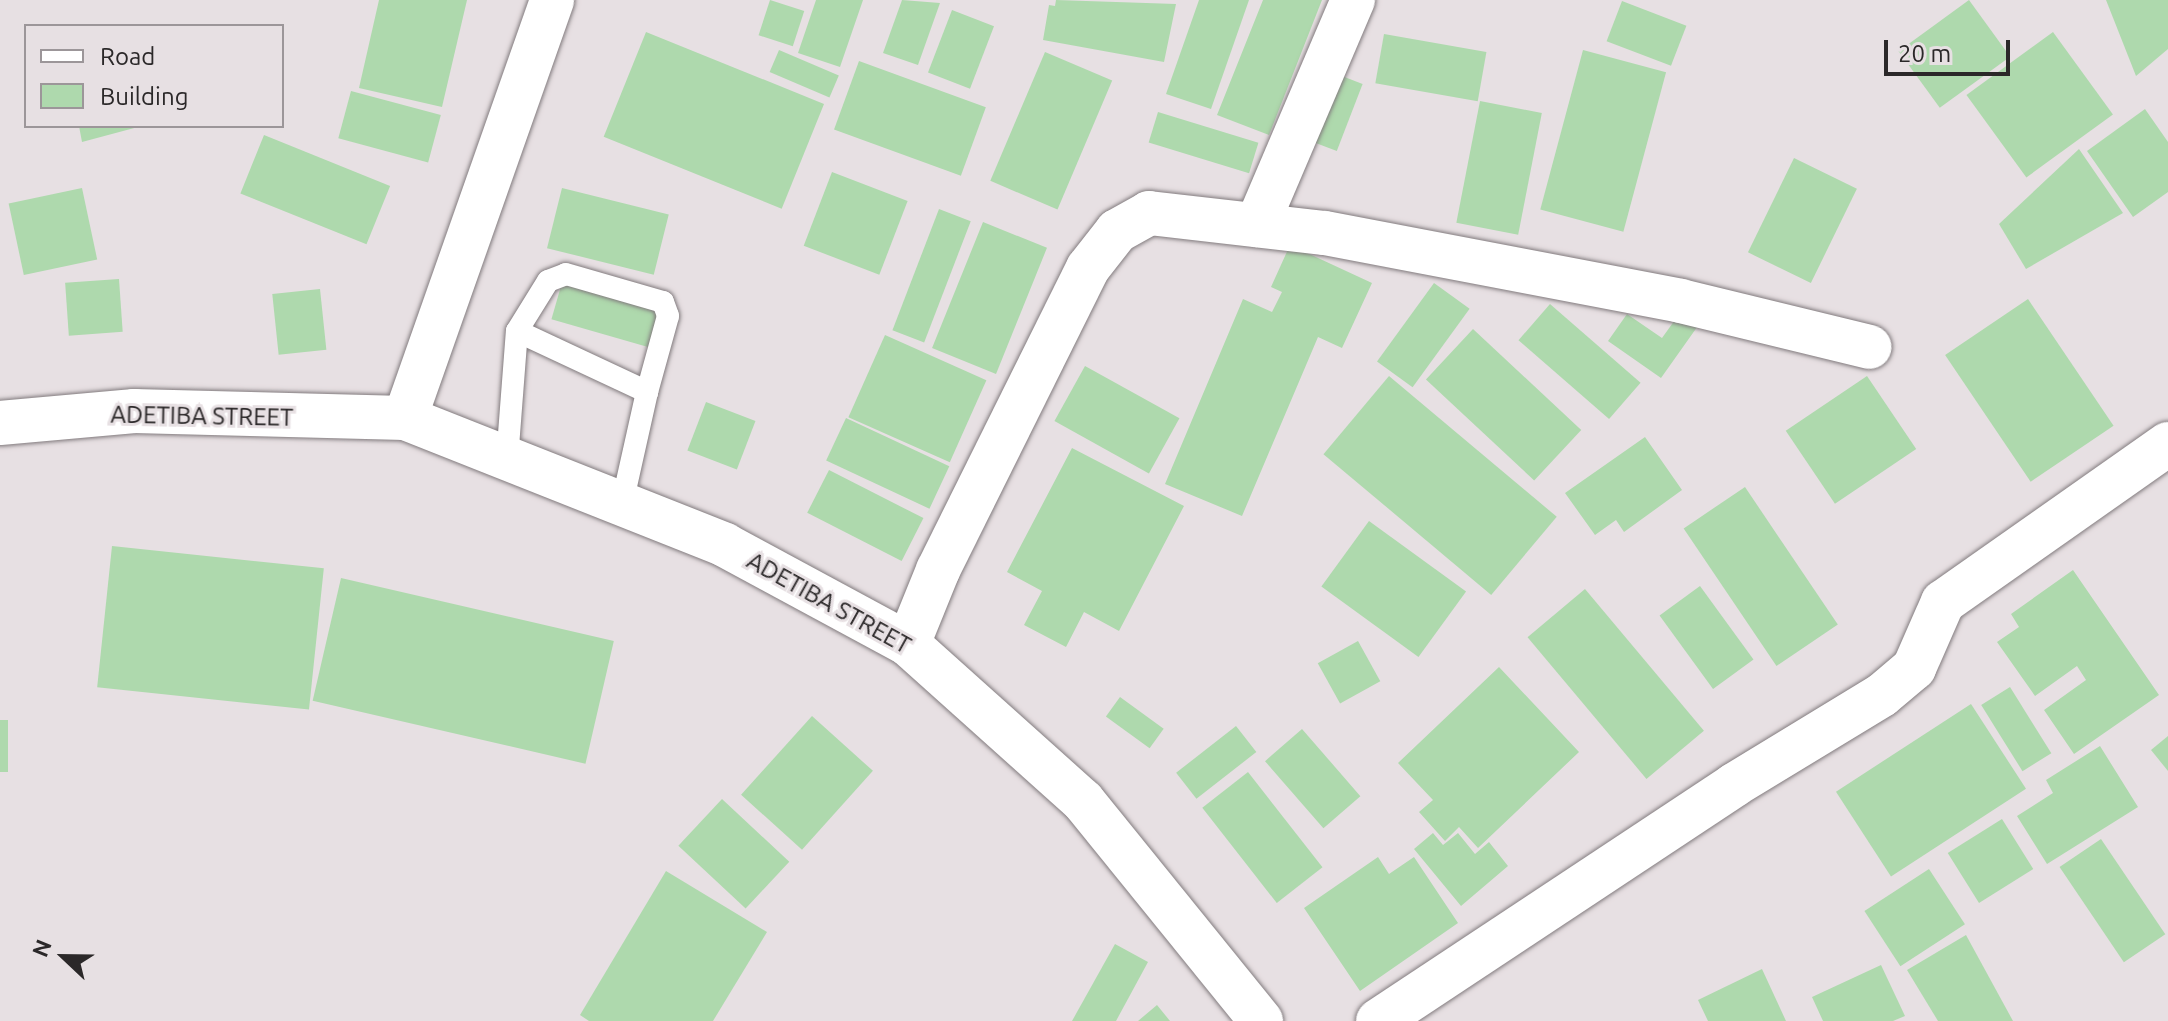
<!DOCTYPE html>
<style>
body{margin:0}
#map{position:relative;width:2168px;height:1021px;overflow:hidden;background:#e7e0e3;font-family:Ubuntu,sans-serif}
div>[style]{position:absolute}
.building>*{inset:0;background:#aed9ad;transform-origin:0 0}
.roads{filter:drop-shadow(0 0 2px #827b7e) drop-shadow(0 0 2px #827b7e)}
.lane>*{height:22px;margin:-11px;padding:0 11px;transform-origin:11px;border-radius:11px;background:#fff}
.street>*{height:44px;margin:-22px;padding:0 22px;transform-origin:22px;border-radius:22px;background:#fff}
.secondary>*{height:44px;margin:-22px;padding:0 22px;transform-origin:22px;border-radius:22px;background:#fff}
span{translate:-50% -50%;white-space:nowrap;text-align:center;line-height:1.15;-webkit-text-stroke:6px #e7e0e3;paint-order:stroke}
.street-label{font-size:24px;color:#2b2829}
.legend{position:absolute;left:24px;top:24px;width:260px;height:104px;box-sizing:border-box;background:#e7e0e3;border:2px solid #9c9699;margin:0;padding:10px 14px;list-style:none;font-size:24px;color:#2b2829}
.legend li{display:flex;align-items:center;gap:16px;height:40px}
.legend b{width:40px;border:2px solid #9c9699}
.north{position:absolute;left:24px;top:917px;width:80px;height:80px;-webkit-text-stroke:6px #e7e0e3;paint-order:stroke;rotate:292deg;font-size:22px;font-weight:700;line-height:32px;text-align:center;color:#2b2829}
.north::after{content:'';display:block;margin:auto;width:28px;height:36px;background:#2b2829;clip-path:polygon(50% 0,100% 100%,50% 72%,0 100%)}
.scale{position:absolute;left:1884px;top:40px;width:126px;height:36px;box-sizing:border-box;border:4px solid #2b2829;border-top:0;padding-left:10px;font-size:24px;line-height:28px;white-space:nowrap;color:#2b2829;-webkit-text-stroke:6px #e7e0e3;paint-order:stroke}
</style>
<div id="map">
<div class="building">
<i style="clip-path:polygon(379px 0,467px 0,442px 107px,359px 88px)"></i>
<i style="left:770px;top:0;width:36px;height:37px;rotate:18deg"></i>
<i style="clip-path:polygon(816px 0,863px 0,840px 67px,798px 53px)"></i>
<i style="clip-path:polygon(902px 0,940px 3px,918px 65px,883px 53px)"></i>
<i style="clip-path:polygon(1056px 0,1176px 4px,1164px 62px,1043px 40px,1049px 5px,1055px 6px)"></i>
<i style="clip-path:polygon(1199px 0,1249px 0,1211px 109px,1166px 94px)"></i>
<i style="clip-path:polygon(1263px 0,1322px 0,1269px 135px,1217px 115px)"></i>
<i style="left:1969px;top:0;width:70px;height:87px;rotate:54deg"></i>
<i style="clip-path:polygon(2106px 0,2168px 0,2168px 49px,2136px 76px)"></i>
<i style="left:1622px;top:1px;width:69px;height:43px;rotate:21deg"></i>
<i style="left:952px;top:10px;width:45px;height:67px;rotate:21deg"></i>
<i style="left:646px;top:32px;width:192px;height:113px;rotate:22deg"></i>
<i style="left:2053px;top:32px;width:102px;height:107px;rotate:54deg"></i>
<i style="left:1384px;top:34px;width:104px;height:50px;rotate:10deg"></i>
<i style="left:779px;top:50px;width:65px;height:24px;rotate:23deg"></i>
<i style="left:1583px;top:50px;width:86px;height:165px;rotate:15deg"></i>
<i style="left:1045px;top:52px;width:73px;height:140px;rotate:23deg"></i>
<i style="left:859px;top:61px;width:135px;height:73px;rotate:20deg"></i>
<i style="left:1329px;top:71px;width:36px;height:72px;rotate:21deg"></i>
<i style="left:351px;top:91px;width:93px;height:49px;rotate:15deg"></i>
<i style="left:1480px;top:101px;width:63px;height:124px;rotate:11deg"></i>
<i style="clip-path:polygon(2145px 109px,2168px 142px,2168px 192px,2133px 217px,2087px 151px)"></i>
<i style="left:1158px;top:112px;width:105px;height:32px;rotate:17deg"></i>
<i style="clip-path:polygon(79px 126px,138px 126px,138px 127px,82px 142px)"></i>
<i style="left:264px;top:135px;width:136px;height:63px;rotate:22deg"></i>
<i style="clip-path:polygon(2079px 149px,2123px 213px,2026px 269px,1999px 224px)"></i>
<i style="left:1794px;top:158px;width:70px;height:105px;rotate:26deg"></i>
<i style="left:832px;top:172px;width:81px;height:79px;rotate:21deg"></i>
<i style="left:82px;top:188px;width:73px;height:75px;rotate:78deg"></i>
<i style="left:562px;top:188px;width:110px;height:62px;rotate:14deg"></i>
<i style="left:939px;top:209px;width:34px;height:130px;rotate:21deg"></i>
<i style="left:983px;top:222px;width:69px;height:136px;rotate:22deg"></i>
<i style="clip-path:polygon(1290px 245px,1372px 283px,1342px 348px,1318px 337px,1242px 516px,1165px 484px,1243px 299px,1272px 312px,1282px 292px,1271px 287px)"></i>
<i style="left:119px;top:279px;width:53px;height:54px;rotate:86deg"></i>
<i style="left:563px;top:279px;width:104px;height:42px;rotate:16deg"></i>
<i style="left:1434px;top:283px;width:44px;height:97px;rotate:36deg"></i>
<i style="left:320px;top:289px;width:61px;height:48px;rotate:84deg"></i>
<i style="left:2028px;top:299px;width:153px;height:100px;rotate:56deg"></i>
<i style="left:1550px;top:304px;width:120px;height:48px;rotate:41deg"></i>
<i style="clip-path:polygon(1682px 310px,1700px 323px,1661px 378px,1608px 341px,1627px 314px,1662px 338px)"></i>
<i style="left:1473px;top:329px;width:148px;height:69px;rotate:43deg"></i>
<i style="left:885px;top:335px;width:111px;height:90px;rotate:24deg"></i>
<i style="left:1085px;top:366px;width:108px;height:63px;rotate:29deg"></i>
<i style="left:1389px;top:376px;width:219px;height:102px;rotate:40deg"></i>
<i style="left:1867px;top:376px;width:88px;height:98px;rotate:56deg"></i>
<i style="left:706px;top:402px;width:53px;height:52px;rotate:21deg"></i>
<i style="left:846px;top:418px;width:114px;height:47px;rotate:25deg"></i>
<i style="clip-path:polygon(1645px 437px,1682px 490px,1624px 532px,1616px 520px,1595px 535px,1565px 493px)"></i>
<i style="clip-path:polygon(1072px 448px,1184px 506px,1119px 631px,1084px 612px,1066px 647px,1024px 625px,1042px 591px,1007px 572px)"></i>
<i style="left:829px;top:470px;width:106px;height:48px;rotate:27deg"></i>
<i style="left:1745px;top:487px;width:166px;height:74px;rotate:56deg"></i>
<i style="left:1369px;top:521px;width:120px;height:81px;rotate:36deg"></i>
<i style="left:112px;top:546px;width:213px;height:142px;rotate:6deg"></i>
<i style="clip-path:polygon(2073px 570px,2159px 695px,2074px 754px,2044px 710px,2086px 680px,2077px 666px,2035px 696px,1997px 642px,2019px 627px,2011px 614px)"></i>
<i style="left:341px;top:578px;width:280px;height:126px;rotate:13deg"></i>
<i style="left:1700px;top:586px;width:91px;height:50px;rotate:54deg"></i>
<i style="left:1585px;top:589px;width:185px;height:75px;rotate:50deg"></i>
<i style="left:1358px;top:641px;width:46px;height:46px;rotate:61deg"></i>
<i style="clip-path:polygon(1499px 667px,1579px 752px,1478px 848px,1459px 827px,1445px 841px,1419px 812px,1433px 800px,1398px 763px)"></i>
<i style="left:2010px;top:687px;width:78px;height:34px;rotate:58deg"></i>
<i style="left:1120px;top:697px;width:54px;height:24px;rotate:36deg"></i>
<i style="left:1971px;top:704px;width:101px;height:161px;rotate:57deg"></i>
<i style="left:812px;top:716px;width:82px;height:106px;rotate:42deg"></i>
<i style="left:0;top:720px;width:8px;height:52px"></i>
<i style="left:1236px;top:726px;width:33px;height:76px;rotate:52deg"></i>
<i style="left:1302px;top:729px;width:89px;height:49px;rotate:49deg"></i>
<i style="clip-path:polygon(2168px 736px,2168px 771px,2151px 750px)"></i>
<i style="clip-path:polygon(2100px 746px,2138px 807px,2047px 864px,2017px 816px,2053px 793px,2046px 780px)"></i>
<i style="left:1248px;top:772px;width:121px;height:58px;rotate:52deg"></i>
<i style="left:722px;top:799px;width:92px;height:64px;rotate:43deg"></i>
<i style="left:2002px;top:819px;width:59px;height:64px;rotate:58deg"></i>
<i style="clip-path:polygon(1433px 833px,1443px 845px,1458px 833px,1475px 854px,1489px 842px,1508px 866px,1461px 906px,1414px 849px)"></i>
<i style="left:2101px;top:839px;width:115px;height:50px;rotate:56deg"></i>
<i style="clip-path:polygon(1378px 857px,1389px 874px,1414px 857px,1458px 923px,1360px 991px,1304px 908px)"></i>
<i style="left:1929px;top:869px;width:66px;height:77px;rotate:57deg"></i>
<i style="clip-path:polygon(666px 871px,767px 932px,713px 1021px,589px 1021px,580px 1015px)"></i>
<i style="clip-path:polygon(1966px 935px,2013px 1021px,1938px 1021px,1907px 970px)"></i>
<i style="clip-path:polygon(1115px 944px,1148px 962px,1116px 1021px,1072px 1021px)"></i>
<i style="clip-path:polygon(1881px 965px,1905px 1016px,1893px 1021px,1823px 1021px,1812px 997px)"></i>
<i style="clip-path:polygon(1762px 969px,1786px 1021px,1708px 1021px,1698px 1000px)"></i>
<i style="clip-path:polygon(1157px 1005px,1170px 1021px,1138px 1021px)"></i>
</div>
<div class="roads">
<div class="lane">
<i style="left:517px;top:331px;width:59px;rotate:-58.2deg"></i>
<i style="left:548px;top:281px;width:19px;rotate:-21deg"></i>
<i style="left:566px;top:274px;width:101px;rotate:16.1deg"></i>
<i style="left:663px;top:302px;width:15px;rotate:70deg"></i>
<i style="left:668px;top:316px;width:79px;rotate:105.4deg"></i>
<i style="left:507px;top:460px;width:129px;rotate:-85.6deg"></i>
<i style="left:517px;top:331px;width:144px;rotate:25.1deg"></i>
<i style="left:647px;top:392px;width:115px;rotate:102.6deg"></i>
</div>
<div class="street">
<i style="left:1257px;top:225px;width:245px;rotate:-66.9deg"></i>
<i style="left:405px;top:418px;width:443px;rotate:-70.6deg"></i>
<i style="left:908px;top:644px;width:80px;rotate:-67.9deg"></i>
<i style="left:938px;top:570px;width:337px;rotate:-63.6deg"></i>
<i style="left:1088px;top:268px;width:47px;rotate:-51.9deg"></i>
<i style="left:1117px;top:231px;width:37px;rotate:-29deg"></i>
<i style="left:1149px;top:213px;width:177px;rotate:6.5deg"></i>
<i style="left:1325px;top:233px;width:362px;rotate:10.8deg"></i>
<i style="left:1681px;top:301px;width:194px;rotate:13.7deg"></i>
<i style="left:1378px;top:1021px;width:427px;rotate:-33.5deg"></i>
<i style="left:1734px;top:785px;width:173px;rotate:-31.3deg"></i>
<i style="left:1882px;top:695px;width:42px;rotate:-40.2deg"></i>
<i style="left:1914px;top:668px;width:72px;rotate:-66.3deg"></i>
<i style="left:1943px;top:602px;width:275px;rotate:-35.1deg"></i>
</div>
<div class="secondary">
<i style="left:0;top:423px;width:135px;rotate:-5.1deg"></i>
<i style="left:134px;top:411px;width:271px;rotate:1.5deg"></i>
<i style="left:405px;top:418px;width:344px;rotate:21.6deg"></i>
<i style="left:725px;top:545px;width:208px;rotate:28.4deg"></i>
<i style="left:908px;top:644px;width:235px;rotate:41.9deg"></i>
<i style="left:1083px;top:801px;width:283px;rotate:51deg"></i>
</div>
</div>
<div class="street-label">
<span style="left:202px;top:416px;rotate:1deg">ADETIBA STREET</span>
<span style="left:829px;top:603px;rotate:29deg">ADETIBA STREET</span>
</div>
<ul class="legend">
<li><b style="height:10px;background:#fff"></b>Road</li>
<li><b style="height:22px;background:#aed9ad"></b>Building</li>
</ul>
<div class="north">N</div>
<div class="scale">20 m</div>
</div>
